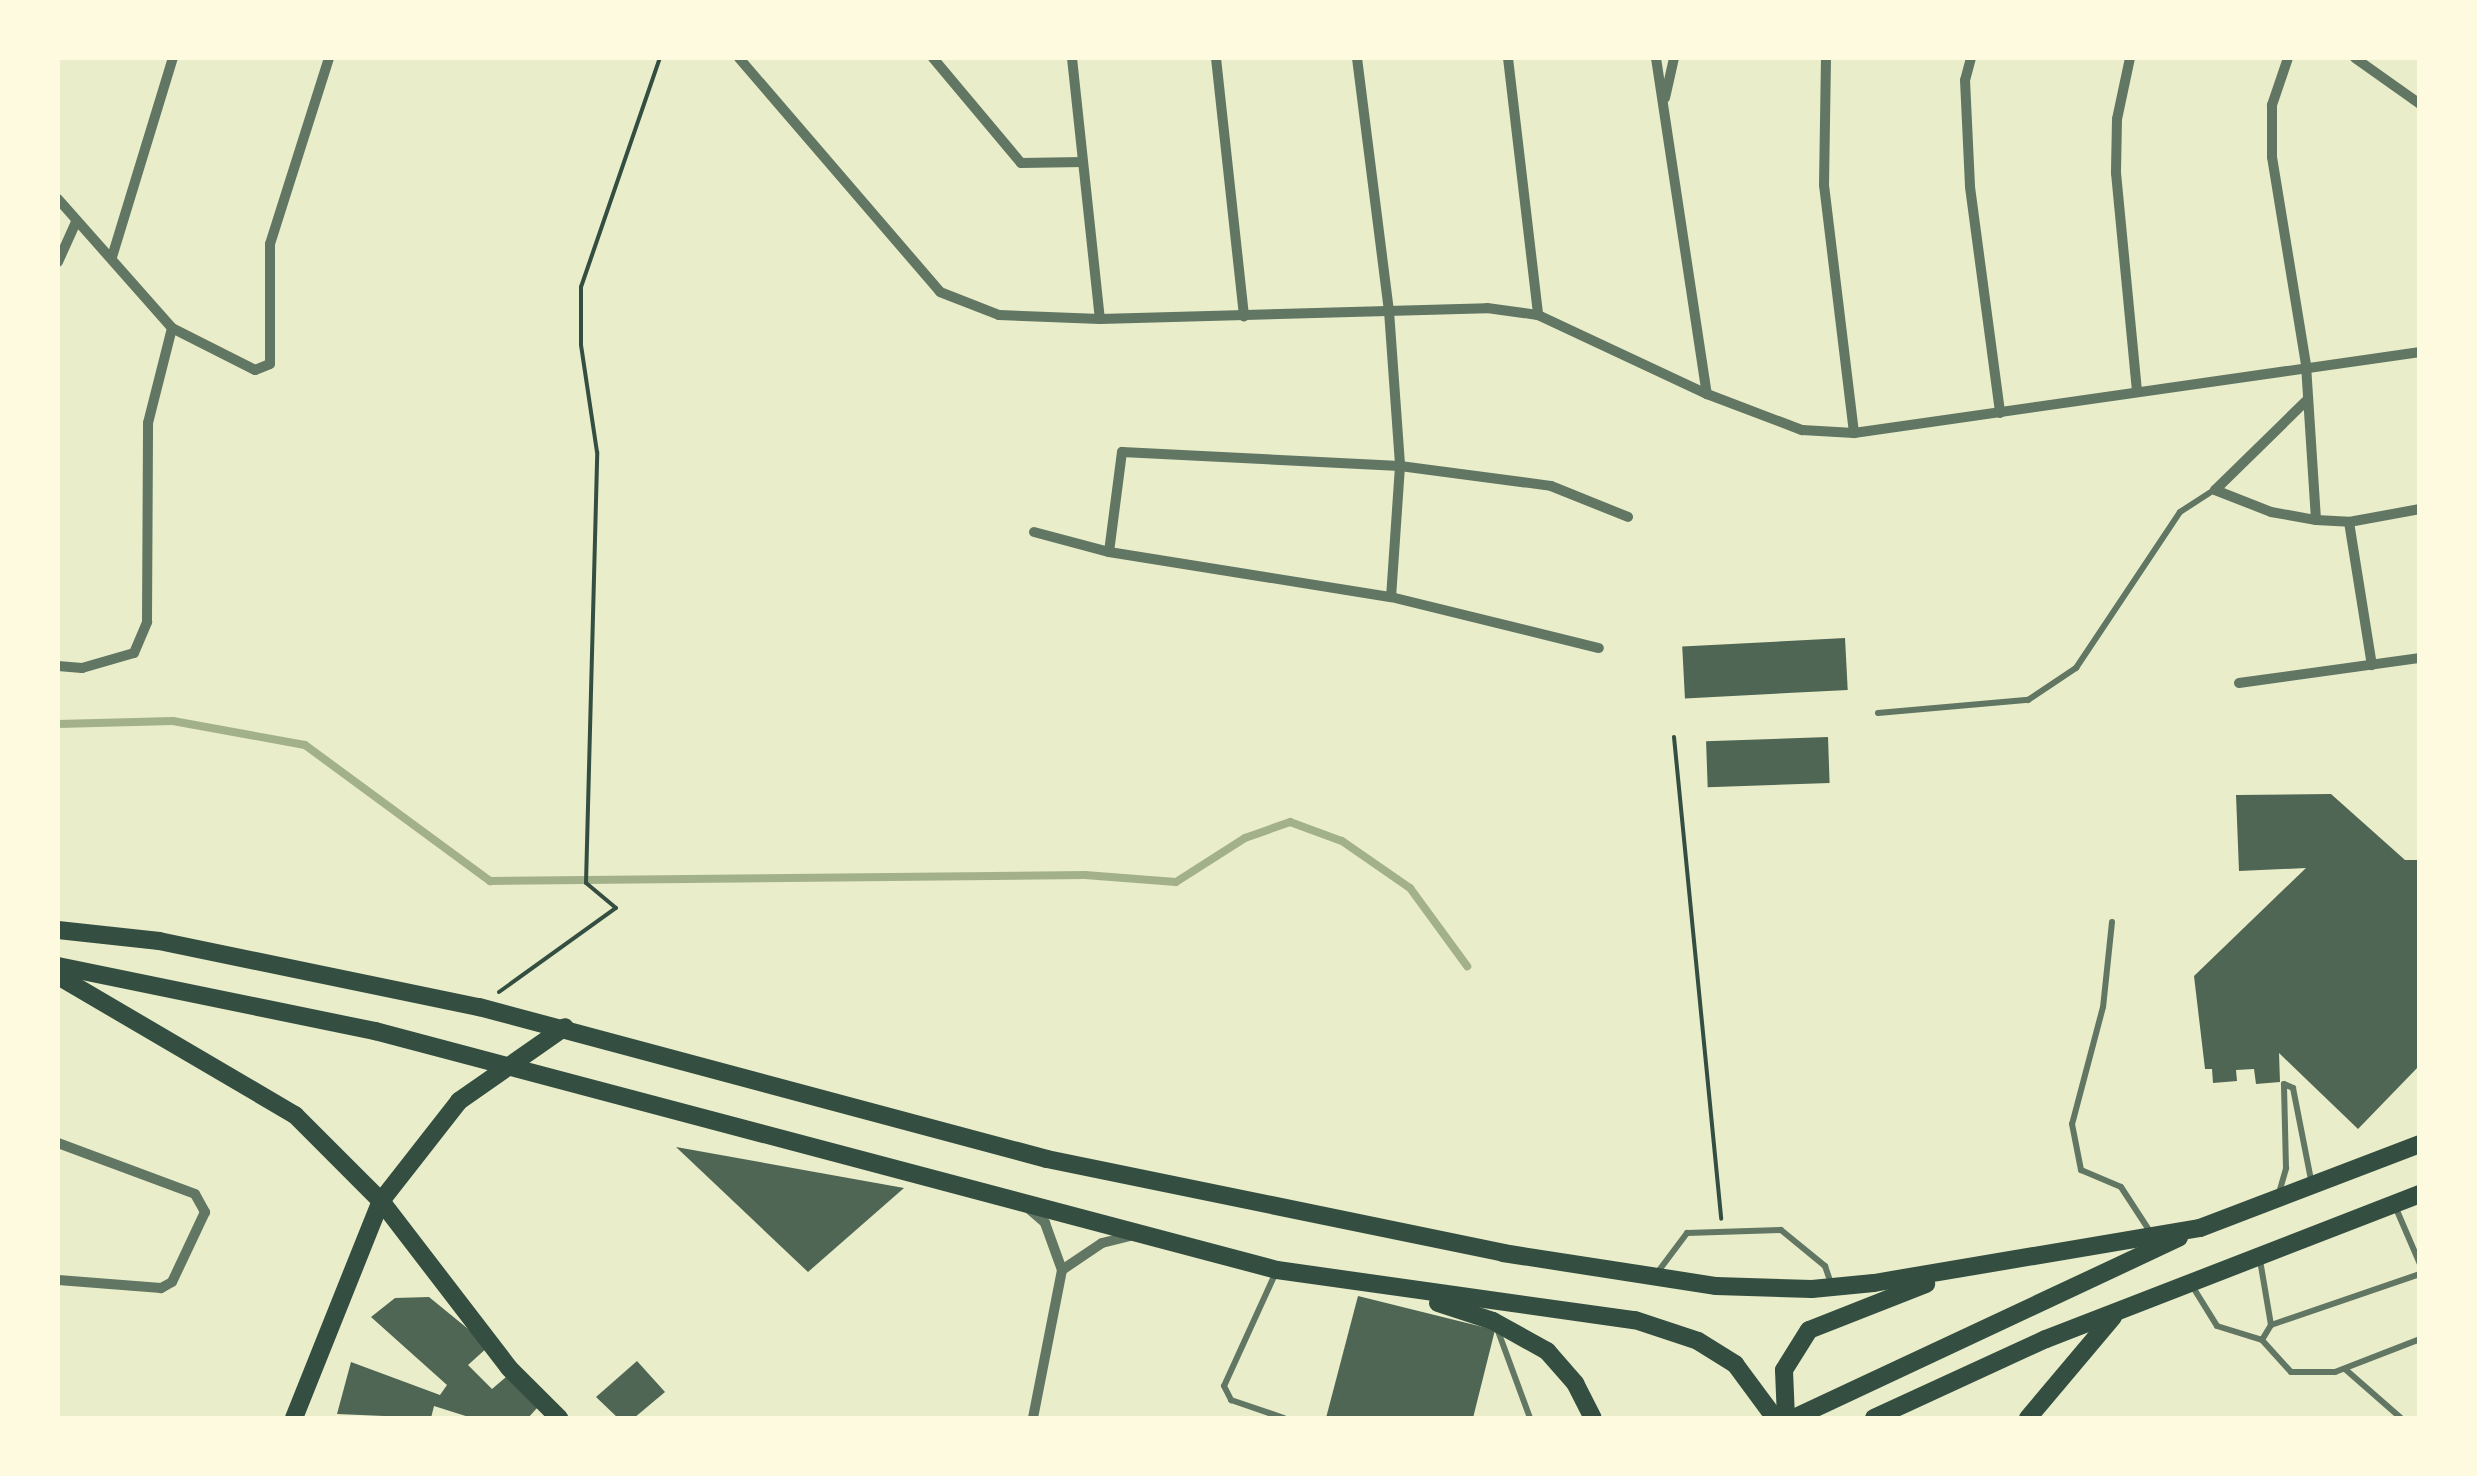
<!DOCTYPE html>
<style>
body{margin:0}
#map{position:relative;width:2477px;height:1476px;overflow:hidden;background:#e9edc9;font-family:"PT Sans",sans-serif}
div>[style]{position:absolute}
.stream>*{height:8px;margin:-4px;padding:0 4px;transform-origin:4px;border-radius:4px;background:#a3b18a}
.building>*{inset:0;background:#4f6655;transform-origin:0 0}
.path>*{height:4px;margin:-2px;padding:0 2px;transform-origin:2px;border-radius:2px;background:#344e41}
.service>*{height:6px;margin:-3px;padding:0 3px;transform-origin:3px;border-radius:3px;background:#617663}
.minor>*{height:10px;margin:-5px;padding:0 5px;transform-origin:5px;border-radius:5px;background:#617663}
.secondary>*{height:18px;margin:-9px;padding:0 9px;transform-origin:9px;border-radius:9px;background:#344e41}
span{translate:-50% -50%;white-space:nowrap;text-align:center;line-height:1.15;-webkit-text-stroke:10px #fefae0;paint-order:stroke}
.frame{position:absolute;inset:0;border:60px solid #fefae0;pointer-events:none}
</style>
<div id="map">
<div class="stream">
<i style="left:58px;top:724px;width:115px;rotate:-1.5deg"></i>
<i style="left:173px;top:721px;width:134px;rotate:10.3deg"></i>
<i style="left:305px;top:745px;width:230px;rotate:36.3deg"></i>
<i style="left:490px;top:881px;width:595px;rotate:-0.58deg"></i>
<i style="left:1085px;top:875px;width:91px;rotate:4.4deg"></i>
<i style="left:1176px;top:882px;width:82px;rotate:-32.5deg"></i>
<i style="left:1245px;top:838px;width:48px;rotate:-19.6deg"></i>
<i style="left:1290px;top:822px;width:55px;rotate:20.1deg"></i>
<i style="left:1342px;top:841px;width:83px;rotate:34.7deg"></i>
<i style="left:1410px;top:888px;width:97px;rotate:53.8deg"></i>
</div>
<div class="building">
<i style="left:1845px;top:638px;width:52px;height:163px;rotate:87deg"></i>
<i style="left:1828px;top:737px;width:46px;height:122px;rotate:88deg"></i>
<i style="clip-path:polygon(2331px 794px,2405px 860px,2420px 860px,2420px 1065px,2358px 1129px,2279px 1053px,2280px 1082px,2256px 1084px,2254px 1069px,2236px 1070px,2237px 1081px,2213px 1083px,2212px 1069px,2205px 1069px,2194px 976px,2306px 868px,2239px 871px,2236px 795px)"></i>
<i style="clip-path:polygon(676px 1147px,904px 1188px,808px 1272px)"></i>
<i style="clip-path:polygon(1358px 1296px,1495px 1330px,1473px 1418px,1326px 1418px)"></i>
<i style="clip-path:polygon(429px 1297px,489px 1346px,468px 1365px,492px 1389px,506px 1377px,537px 1408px,528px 1418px,472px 1418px,434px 1406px,431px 1418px,337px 1414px,351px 1362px,440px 1395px,447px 1385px,371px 1317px,395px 1298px)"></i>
<i style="clip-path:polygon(637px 1361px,665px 1392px,634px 1418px,618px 1418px,596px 1397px)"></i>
</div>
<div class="path">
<i style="left:1674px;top:737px;width:484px;rotate:84.4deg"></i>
<i style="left:499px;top:992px;width:144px;rotate:-35.7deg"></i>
<i style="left:616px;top:908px;width:39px;rotate:-140deg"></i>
<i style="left:586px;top:883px;width:431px;rotate:-88.5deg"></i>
<i style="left:597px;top:452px;width:108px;rotate:-98.5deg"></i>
<i style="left:581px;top:345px;width:58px;rotate:-90deg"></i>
<i style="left:581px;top:287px;width:242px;rotate:-71deg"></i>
</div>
<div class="service">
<i style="left:1878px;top:713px;width:151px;rotate:-5deg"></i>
<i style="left:2028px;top:700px;width:58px;rotate:-33.7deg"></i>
<i style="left:2076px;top:668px;width:187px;rotate:-56.3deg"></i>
<i style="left:2180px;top:512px;width:40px;rotate:-32.9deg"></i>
<i style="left:2112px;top:922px;width:85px;rotate:96deg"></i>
<i style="left:2103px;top:1007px;width:121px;rotate:104.8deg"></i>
<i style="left:2072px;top:1124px;width:47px;rotate:78.9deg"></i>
<i style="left:2081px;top:1170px;width:43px;rotate:23deg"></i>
<i style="left:2121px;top:1187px;width:55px;rotate:56.9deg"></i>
<i style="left:2279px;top:1193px;width:26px;rotate:-74deg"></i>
<i style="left:2286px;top:1168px;width:84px;rotate:-91.4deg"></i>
<i style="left:2284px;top:1084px;width:10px;rotate:24deg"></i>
<i style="left:2293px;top:1088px;width:94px;rotate:78.9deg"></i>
<i style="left:2395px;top:1206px;width:63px;rotate:66.7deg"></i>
<i style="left:2260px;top:1260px;width:66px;rotate:80.4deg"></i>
<i style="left:2271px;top:1325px;width:17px;rotate:121deg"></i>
<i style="left:1276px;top:1272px;width:125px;rotate:114.5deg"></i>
<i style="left:1224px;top:1386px;width:16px;rotate:63deg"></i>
<i style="left:1231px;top:1400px;width:56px;rotate:18.8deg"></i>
<i style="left:1657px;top:1273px;width:50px;rotate:-53.1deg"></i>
<i style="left:1687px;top:1233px;width:94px;rotate:-1.8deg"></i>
<i style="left:1781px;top:1230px;width:57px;rotate:39.3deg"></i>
<i style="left:1825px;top:1266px;width:21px;rotate:71deg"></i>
<i style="left:2191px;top:1284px;width:49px;rotate:58.2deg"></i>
<i style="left:2217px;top:1326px;width:47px;rotate:17.3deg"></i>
<i style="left:2262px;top:1340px;width:43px;rotate:47.8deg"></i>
<i style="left:2291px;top:1372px;width:44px"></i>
<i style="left:2335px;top:1372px;width:91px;rotate:-21.2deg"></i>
<i style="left:2271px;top:1325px;width:157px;rotate:-18.9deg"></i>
<i style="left:1498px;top:1331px;width:93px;rotate:69.8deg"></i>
<i style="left:2345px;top:1369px;width:74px;rotate:41.2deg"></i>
</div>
<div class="minor">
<i style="left:739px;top:58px;width:308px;rotate:49.3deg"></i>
<i style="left:940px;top:292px;width:63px;rotate:21.3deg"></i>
<i style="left:999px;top:315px;width:101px;rotate:2.3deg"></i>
<i style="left:1100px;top:319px;width:387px;rotate:-1.6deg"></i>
<i style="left:1487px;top:308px;width:51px;rotate:7.8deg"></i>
<i style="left:1538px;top:315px;width:187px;rotate:25.1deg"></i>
<i style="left:1707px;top:394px;width:102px;rotate:20.8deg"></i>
<i style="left:1802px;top:430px;width:52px;rotate:3.3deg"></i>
<i style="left:1854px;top:433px;width:572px;rotate:-8.14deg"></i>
<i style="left:933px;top:58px;width:137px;rotate:50deg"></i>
<i style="left:1021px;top:163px;width:62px;rotate:-0.9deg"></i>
<i style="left:1072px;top:58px;width:262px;rotate:83.9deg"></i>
<i style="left:1216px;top:58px;width:260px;rotate:83.8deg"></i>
<i style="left:1357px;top:58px;width:255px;rotate:82.8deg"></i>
<i style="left:1389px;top:311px;width:155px;rotate:85.9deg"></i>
<i style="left:1400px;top:466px;width:131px;rotate:93.9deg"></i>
<i style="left:1508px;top:58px;width:259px;rotate:83.3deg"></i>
<i style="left:1656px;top:58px;width:340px;rotate:81.4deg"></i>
<i style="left:1826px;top:58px;width:127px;rotate:90.9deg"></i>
<i style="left:1824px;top:185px;width:250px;rotate:83.1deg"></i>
<i style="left:1971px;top:58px;width:23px;rotate:105deg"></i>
<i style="left:1965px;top:80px;width:107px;rotate:87.3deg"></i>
<i style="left:1970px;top:187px;width:228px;rotate:82.4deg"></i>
<i style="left:2130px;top:58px;width:62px;rotate:102deg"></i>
<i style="left:2117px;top:119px;width:54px;rotate:91.1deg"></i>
<i style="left:2116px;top:173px;width:220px;rotate:84.5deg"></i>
<i style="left:2288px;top:58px;width:50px;rotate:108.8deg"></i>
<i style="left:2272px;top:105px;width:52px;rotate:90deg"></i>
<i style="left:2272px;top:157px;width:211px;rotate:80.7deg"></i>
<i style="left:2306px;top:365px;width:155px;rotate:86.3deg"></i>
<i style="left:2355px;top:58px;width:80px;rotate:35.3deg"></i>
<i style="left:1665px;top:98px;width:41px;rotate:-77.3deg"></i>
<i style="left:58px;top:199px;width:172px;rotate:48.5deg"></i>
<i style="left:172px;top:328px;width:93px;rotate:26.8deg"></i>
<i style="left:255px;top:370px;width:16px;rotate:-22deg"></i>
<i style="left:270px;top:364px;width:120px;rotate:-90deg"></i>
<i style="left:270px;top:244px;width:195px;rotate:-72.4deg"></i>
<i style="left:112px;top:257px;width:208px;rotate:-73deg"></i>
<i style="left:58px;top:262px;width:44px;rotate:-65.8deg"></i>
<i style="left:2306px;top:401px;width:127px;rotate:135.6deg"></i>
<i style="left:2215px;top:490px;width:60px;rotate:21.4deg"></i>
<i style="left:2271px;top:512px;width:46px;rotate:10.1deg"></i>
<i style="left:2316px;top:520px;width:33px;rotate:3deg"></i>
<i style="left:2349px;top:522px;width:72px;rotate:-10.4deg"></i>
<i style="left:2349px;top:522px;width:145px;rotate:80.9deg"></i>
<i style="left:1034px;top:532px;width:78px;rotate:14.9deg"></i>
<i style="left:1109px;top:552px;width:286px;rotate:9.1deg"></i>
<i style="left:1391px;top:597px;width:214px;rotate:13.8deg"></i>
<i style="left:1109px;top:552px;width:101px;rotate:-82.6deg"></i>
<i style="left:1122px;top:452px;width:278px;rotate:2.9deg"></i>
<i style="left:1400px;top:466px;width:152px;rotate:7.5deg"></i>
<i style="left:1551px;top:486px;width:83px;rotate:21.9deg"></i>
<i style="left:58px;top:666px;width:24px;rotate:5deg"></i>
<i style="left:82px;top:668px;width:54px;rotate:-16.1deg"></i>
<i style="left:134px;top:653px;width:34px;rotate:-67deg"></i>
<i style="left:147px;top:622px;width:199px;rotate:-89.7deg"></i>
<i style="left:148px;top:423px;width:98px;rotate:-75.8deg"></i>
<i style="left:2239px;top:683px;width:183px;rotate:-7.9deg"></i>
<i style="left:58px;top:1143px;width:146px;rotate:20.4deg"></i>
<i style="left:195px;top:1194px;width:21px;rotate:61deg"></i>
<i style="left:205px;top:1212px;width:77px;rotate:115.2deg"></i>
<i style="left:172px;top:1282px;width:13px;rotate:151deg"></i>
<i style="left:161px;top:1288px;width:103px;rotate:-175.6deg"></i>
<i style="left:1028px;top:1208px;width:23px;rotate:41deg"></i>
<i style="left:1045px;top:1223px;width:50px;rotate:70.1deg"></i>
<i style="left:1062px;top:1270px;width:151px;rotate:101.1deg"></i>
<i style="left:1062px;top:1270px;width:48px;rotate:-34deg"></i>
<i style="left:1102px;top:1243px;width:30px;rotate:-14deg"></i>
</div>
<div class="secondary">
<i style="left:58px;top:930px;width:102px;rotate:6.2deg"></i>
<i style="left:159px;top:941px;width:327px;rotate:11.7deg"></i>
<i style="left:479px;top:1007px;width:588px;rotate:14.98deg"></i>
<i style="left:1047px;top:1159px;width:466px;rotate:11.6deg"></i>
<i style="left:1503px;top:1253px;width:216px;rotate:8.8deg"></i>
<i style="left:1716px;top:1286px;width:96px;rotate:1.8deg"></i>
<i style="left:1812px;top:1289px;width:62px;rotate:-5.5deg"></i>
<i style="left:1874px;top:1283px;width:331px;rotate:-9.6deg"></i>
<i style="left:2200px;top:1228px;width:235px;rotate:-20.9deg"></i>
<i style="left:58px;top:966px;width:324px;rotate:11.6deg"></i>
<i style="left:375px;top:1031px;width:933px;rotate:14.84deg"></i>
<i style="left:1277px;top:1270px;width:361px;rotate:8deg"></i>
<i style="left:1635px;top:1320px;width:66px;rotate:18.4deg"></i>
<i style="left:1698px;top:1341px;width:44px;rotate:31.9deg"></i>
<i style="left:1735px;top:1364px;width:67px;rotate:53.5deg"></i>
<i style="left:58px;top:976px;width:275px;rotate:30.4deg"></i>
<i style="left:295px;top:1115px;width:122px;rotate:45deg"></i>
<i style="left:381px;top:1201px;width:210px;rotate:52.5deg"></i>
<i style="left:509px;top:1368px;width:71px;rotate:45deg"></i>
<i style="left:1438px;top:1303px;width:58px;rotate:18.1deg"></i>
<i style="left:1493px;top:1321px;width:62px;rotate:29.1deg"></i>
<i style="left:1547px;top:1351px;width:43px;rotate:48.8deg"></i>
<i style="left:1575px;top:1383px;width:39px;rotate:63deg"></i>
<i style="left:294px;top:1418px;width:234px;rotate:-68.2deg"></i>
<i style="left:381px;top:1201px;width:127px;rotate:-52deg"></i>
<i style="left:459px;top:1101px;width:129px;rotate:-34.9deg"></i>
<i style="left:1786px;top:1418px;width:48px;rotate:-92.4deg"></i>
<i style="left:1784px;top:1370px;width:47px;rotate:-58deg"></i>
<i style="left:1809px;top:1330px;width:126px;rotate:-21.5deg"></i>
<i style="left:1794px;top:1418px;width:425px;rotate:-25.1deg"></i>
<i style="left:1874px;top:1418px;width:189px;rotate:-24.7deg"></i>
<i style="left:2046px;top:1339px;width:401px;rotate:-21.2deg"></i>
<i style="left:2028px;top:1418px;width:132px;rotate:-49.9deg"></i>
</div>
<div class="frame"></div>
</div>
